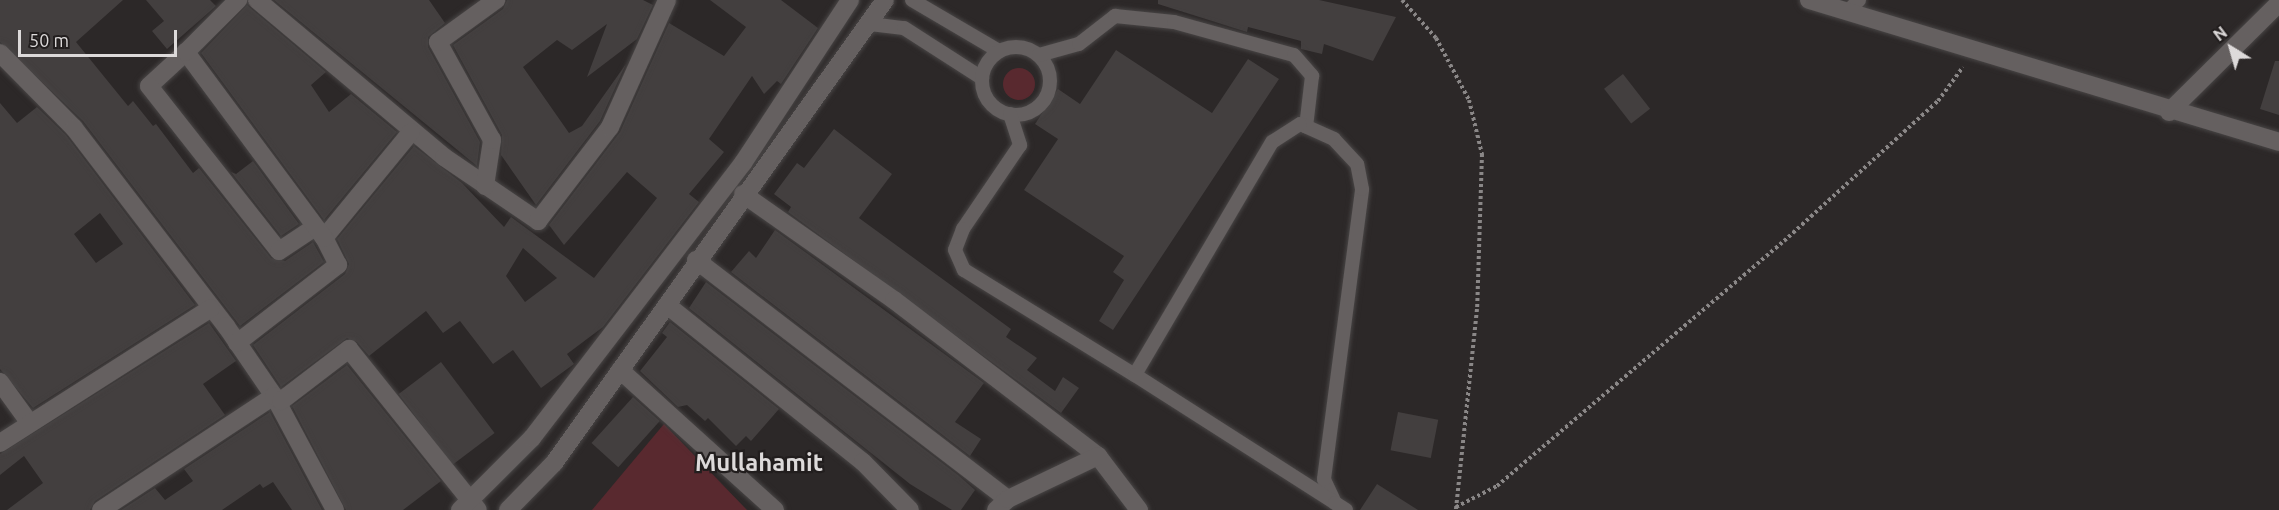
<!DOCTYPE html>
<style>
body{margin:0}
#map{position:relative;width:2279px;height:510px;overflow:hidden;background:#2c2828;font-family:Ubuntu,sans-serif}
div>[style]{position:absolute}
.green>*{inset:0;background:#59292f}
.round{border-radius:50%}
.building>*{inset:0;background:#433f3f;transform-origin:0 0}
.path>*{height:4px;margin-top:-2px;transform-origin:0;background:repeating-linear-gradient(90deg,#8a8787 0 3px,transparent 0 6px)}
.roads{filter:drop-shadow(0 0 2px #484545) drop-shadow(0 0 2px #484545)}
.lane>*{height:14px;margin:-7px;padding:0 7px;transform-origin:7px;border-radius:7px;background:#656060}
.lane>.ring{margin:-7px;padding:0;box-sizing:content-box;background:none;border:14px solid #656060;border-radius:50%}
.street>*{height:18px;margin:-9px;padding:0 9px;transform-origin:9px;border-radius:9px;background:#656060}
.secondary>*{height:18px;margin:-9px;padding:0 9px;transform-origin:9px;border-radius:9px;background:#656060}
span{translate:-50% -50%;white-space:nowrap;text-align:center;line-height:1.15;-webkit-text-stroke:4.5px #221e1e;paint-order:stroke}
.district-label{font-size:24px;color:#dddada;font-weight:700}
.north{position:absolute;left:2201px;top:18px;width:60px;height:60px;-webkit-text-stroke:4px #221e1e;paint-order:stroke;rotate:323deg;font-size:16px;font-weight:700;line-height:24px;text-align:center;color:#dddada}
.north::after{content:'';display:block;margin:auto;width:21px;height:27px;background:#dddada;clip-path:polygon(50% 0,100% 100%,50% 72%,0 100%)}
.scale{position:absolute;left:18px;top:30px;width:159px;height:27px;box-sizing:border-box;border:3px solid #dddada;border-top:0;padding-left:8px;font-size:18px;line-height:21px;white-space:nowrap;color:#dddada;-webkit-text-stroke:4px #221e1e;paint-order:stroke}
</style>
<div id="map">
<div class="green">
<i class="round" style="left:1003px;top:68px;width:32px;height:32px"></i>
<i style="clip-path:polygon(664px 424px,747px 510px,592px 510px)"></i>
</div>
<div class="building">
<i style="clip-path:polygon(0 0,123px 0,76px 42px,128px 106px,133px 101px,153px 126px,156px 124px,193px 173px,199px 168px,271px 258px,285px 261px,313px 242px,324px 262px,240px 326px,83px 121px,0 42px)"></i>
<i style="clip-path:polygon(146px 0,210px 0,216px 6px,167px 49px,152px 31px,164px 21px)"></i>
<i style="clip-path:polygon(274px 0,429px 0,445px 23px,428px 37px,428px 47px,480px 142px,477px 166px)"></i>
<i style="clip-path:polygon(507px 0,643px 0,653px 5px,637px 39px,587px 77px,607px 24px,572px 50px,557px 40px,523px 67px,569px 133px,582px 126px,626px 64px,600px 121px,536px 205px,501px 155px,502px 135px,453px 45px,503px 9px)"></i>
<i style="clip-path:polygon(evenodd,710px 0,781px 0,818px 28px,781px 84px,777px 81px,764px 94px,752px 76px,709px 139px,724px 152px,689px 194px,699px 202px,603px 327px,567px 354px,574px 364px,541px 388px,513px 350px,493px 364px,460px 321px,443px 333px,426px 311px,369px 356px,357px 342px,347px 338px,281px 387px,253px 345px,345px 274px,349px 264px,337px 239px,414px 146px,462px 183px,504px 227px,511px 217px,594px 278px,657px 198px,627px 172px,564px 245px,549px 225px,620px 132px,669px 23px,724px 56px,746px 27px,710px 0,523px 248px,557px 278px,525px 302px,506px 276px,523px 248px)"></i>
<i style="clip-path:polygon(1158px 0,1319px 0,1396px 17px,1373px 61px,1324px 44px,1322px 54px,1301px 49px,1301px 41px,1248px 27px,1247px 32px,1158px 4px)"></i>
<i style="clip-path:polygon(247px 5px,326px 72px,311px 85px,329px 112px,351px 94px,397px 132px,324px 220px,201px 53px)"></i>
<i style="clip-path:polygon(1116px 50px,1212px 113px,1248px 59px,1279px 79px,1113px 330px,1099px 321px,1124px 280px,1113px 272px,1124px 256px,1024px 190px,1058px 139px,1035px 124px,1058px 89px,1080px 104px)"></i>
<i style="clip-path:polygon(2275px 61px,2279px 61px,2279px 115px,2260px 109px)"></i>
<i style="left:1623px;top:74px;width:44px;height:24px;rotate:52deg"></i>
<i style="clip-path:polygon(evenodd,0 103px,17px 123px,37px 107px,66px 135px,195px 305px,33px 408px,0 369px,0 103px,100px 213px,123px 244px,96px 263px,74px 234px,100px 213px)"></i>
<i style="clip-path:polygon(834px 129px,892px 174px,859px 218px,1011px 329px,1006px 337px,1037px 358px,1027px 370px,1055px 391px,1063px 377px,1079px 388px,1061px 413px,788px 212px,791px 207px,774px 194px,797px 163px,804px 168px)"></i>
<i style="clip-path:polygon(253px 161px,299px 224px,281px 236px,231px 172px,236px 174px)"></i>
<i style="clip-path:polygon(775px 230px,984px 383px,955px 422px,981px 439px,970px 456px,731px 272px,749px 251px,756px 258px)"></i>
<i style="clip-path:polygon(706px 282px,958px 475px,975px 490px,961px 510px,952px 510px,910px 484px,689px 308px)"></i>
<i style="clip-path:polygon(670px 322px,779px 409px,751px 441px,746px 436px,736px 446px,708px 418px,705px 421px,687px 405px,678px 407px,640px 371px,667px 337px,662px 333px)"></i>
<i style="clip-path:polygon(209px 323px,236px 361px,203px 384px,225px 415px,95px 501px,90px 510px,7px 510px,43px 483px,24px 456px,0 475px,0 454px)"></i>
<i style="left:441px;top:362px;width:89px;height:53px;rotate:53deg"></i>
<i style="clip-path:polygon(347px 365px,441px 481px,403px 510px,346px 510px,292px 406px)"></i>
<i style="left:633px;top:397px;width:36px;height:62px;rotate:42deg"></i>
<i style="clip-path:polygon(270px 412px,322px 510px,292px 510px,273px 482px,263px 488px,260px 484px,222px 510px,121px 510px,155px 488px,165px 500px,193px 481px,184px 469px)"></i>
<i style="left:1398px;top:412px;width:41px;height:39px;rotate:11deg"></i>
<i style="clip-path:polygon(1377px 484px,1418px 510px,1360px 510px)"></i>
</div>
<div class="path">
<i style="left:1402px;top:0;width:51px;rotate:48.2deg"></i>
<i style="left:1436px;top:38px;width:70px;rotate:62deg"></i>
<i style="left:1469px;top:100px;width:56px;rotate:76.5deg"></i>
<i style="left:1482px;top:154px;width:155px;rotate:91.8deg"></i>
<i style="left:1477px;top:309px;width:202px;rotate:96deg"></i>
<i style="left:1456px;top:507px;width:46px;rotate:-27.1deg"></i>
<i style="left:1497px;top:486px;width:377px;rotate:-40.5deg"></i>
<i style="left:1784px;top:241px;width:208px;rotate:-42.3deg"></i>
<i style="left:1938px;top:101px;width:42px;rotate:-53.7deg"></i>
</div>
<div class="roads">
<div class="lane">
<i style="left:912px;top:0;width:101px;rotate:30.4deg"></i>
<i style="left:1847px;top:12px;width:17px;rotate:-45deg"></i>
<i style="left:870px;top:24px;width:34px;rotate:7deg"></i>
<i style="left:904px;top:28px;width:93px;rotate:32.7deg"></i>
<i class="ring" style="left:982px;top:47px;width:54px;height:54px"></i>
<i style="left:1039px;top:55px;width:41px;rotate:-15.4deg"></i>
<i style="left:1079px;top:44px;width:46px;rotate:-37.9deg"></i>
<i style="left:1115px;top:16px;width:59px;rotate:5.8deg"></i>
<i style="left:1174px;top:22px;width:124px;rotate:15.4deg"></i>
<i style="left:1294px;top:55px;width:28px;rotate:49deg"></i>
<i style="left:1312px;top:76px;width:51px;rotate:96.7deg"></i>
<i style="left:1010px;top:114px;width:33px;rotate:72deg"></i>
<i style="left:1020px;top:145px;width:102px;rotate:124.2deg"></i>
<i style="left:963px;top:229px;width:22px;rotate:111deg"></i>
<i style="left:955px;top:250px;width:22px;rotate:66deg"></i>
<i style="left:964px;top:270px;width:201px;rotate:31.6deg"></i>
<i style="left:1335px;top:503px;width:26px;rotate:-115deg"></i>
<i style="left:1324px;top:479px;width:292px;rotate:-82.5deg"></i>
<i style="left:1362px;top:189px;width:25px;rotate:-101deg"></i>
<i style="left:1357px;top:164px;width:34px;rotate:-133deg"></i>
<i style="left:1334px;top:139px;width:37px;rotate:-156deg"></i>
<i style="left:1300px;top:124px;width:33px;rotate:147deg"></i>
<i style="left:1272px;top:142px;width:270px;rotate:120.5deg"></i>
<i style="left:1135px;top:375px;width:237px;rotate:32.6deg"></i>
<i style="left:1335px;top:503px;width:13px;rotate:32deg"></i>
</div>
<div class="street">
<i style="left:257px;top:0;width:244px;rotate:40deg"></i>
<i style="left:444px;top:157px;width:114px;rotate:34.2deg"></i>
<i style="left:538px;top:221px;width:118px;rotate:-52.5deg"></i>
<i style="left:610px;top:127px;width:139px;rotate:-65.8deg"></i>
<i style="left:1809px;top:0;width:491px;rotate:16.8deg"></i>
<i style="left:186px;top:52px;width:50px;rotate:137.4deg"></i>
<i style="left:149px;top:86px;width:210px;rotate:51.8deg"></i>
<i style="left:279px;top:251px;width:43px;rotate:-33.7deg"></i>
<i style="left:0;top:53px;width:105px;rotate:45.4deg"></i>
<i style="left:74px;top:128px;width:250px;rotate:52.5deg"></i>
<i style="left:226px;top:326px;width:85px;rotate:55.6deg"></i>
<i style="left:274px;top:396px;width:129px;rotate:61.8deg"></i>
<i style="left:2169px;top:112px;width:155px;rotate:-44.7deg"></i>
<i style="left:485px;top:186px;width:47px;rotate:-81.3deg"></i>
<i style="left:492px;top:140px;width:112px;rotate:-118.9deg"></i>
<i style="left:438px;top:42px;width:72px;rotate:-35.9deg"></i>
<i style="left:743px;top:194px;width:184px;rotate:35.1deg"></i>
<i style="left:894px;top:300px;width:257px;rotate:37.4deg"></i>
<i style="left:1098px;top:456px;width:68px;rotate:52.8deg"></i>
<i style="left:324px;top:238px;width:137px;rotate:-50.6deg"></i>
<i style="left:696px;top:260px;width:393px;rotate:37.5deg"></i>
<i style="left:667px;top:305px;width:251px;rotate:38.7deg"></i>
<i style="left:863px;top:462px;width:67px;rotate:45.6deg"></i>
<i style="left:237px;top:343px;width:128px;rotate:-37.7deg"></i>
<i style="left:338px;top:265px;width:30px;rotate:-117deg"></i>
<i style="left:324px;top:238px;width:232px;rotate:-126.6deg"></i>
<i style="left:186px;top:52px;width:74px;rotate:-45deg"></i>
<i style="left:620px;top:370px;width:209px;rotate:42.1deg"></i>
<i style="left:0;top:382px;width:49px;rotate:54.1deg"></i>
<i style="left:0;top:443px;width:250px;rotate:-32.6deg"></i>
<i style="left:101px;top:510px;width:207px;rotate:-33.4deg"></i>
<i style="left:274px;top:396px;width:9px;rotate:36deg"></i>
<i style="left:281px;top:401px;width:86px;rotate:-37.4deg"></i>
<i style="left:349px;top:349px;width:206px;rotate:51.3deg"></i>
<i style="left:996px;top:510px;width:16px;rotate:-43deg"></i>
<i style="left:1008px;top:499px;width:100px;rotate:-25.5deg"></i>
</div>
<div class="secondary">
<i style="left:460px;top:510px;width:102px;rotate:-45deg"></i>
<i style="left:532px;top:438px;width:347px;rotate:-52.5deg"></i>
<i style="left:743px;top:163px;width:195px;rotate:-56.7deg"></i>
<i style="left:508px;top:510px;width:66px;rotate:-45.6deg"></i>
<i style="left:554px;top:463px;width:569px;rotate:-54.44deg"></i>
</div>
</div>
<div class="district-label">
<span style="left:759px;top:463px">Mullahamit</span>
</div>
<div class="north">N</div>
<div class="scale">50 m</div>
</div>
